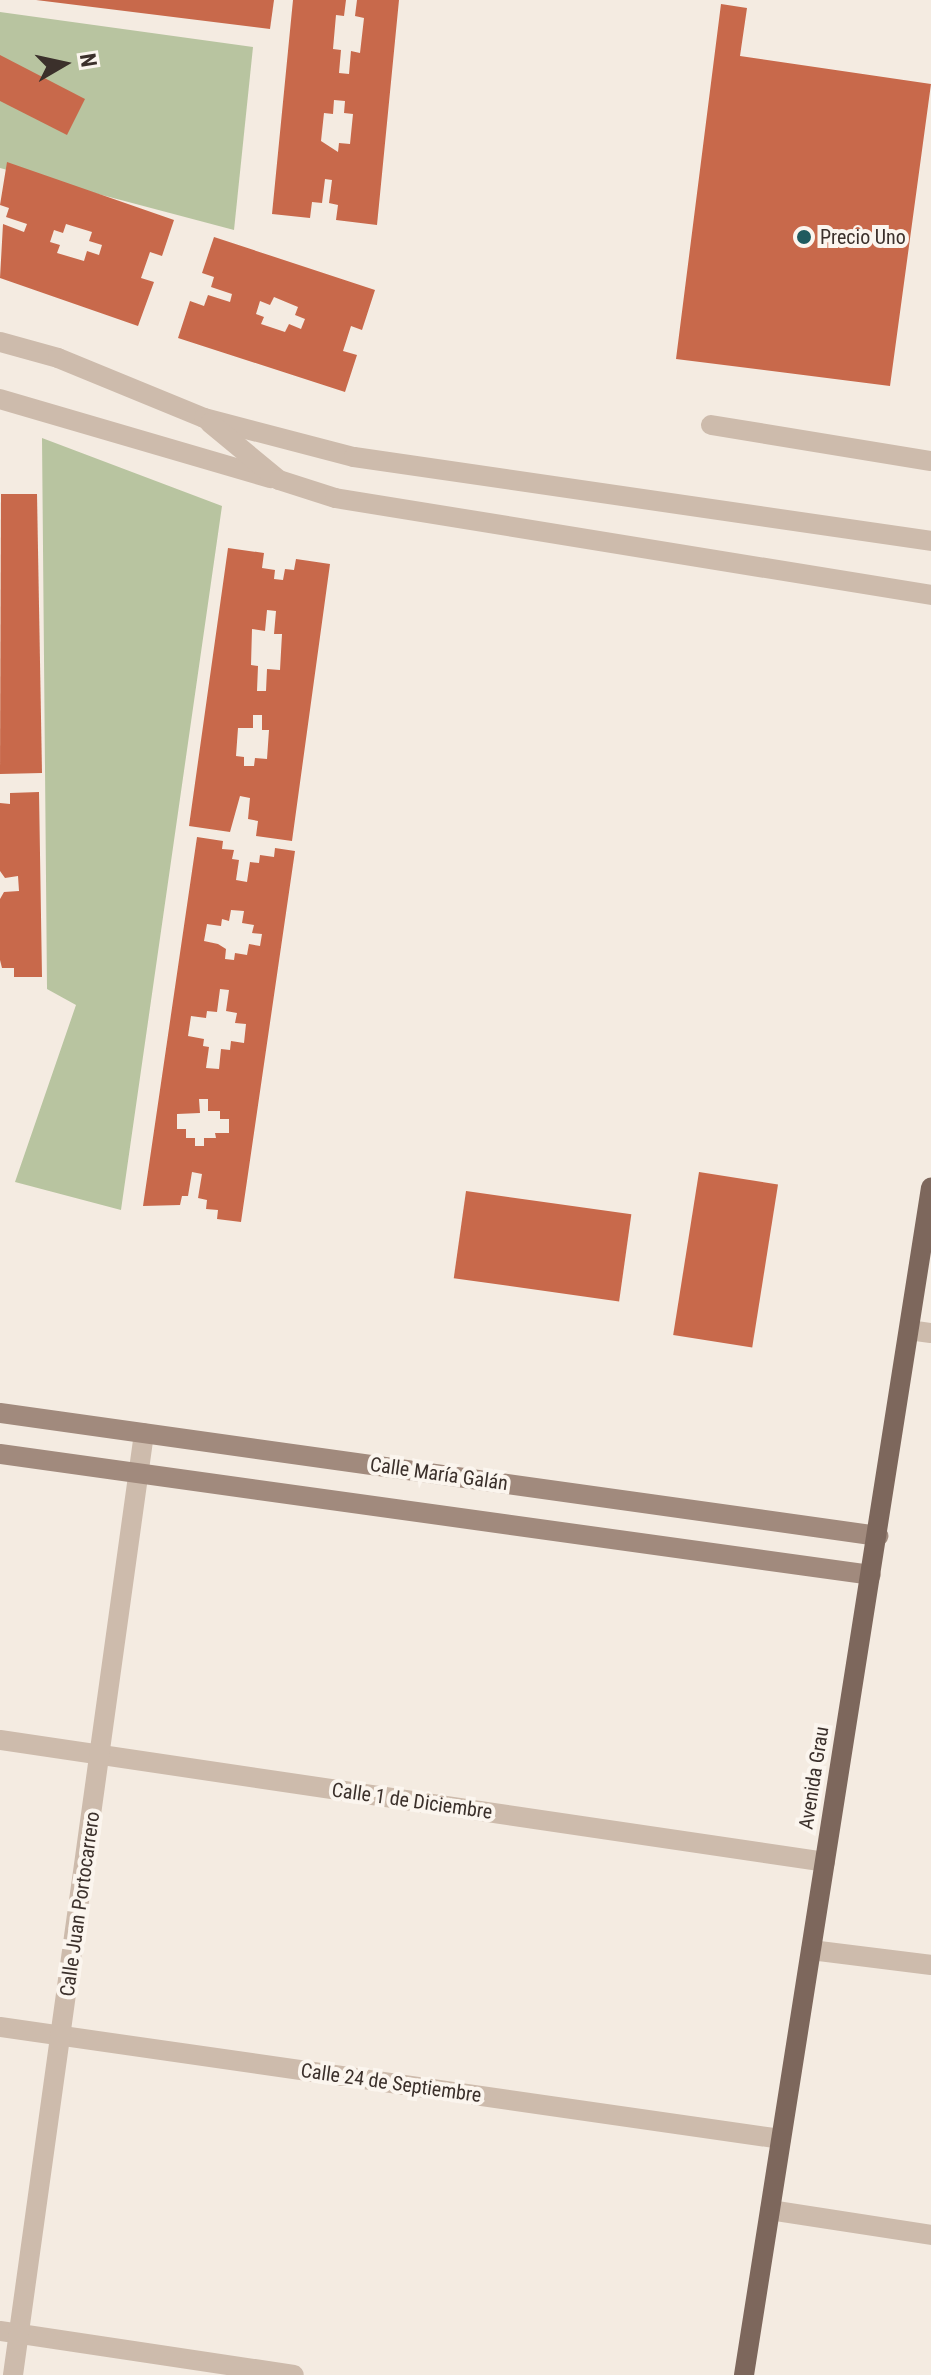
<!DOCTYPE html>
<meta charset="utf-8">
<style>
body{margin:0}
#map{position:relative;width:931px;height:2375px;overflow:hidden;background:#f4ebe1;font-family:"Roboto Condensed",sans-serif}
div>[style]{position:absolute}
.green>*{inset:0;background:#b8c4a0}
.building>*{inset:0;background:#c8694b;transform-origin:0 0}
.lane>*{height:20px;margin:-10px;padding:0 10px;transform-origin:10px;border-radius:10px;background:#cdbbac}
.street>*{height:20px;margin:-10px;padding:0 10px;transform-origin:10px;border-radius:10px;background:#cdbbac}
.secondary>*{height:20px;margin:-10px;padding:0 10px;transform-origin:10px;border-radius:10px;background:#a18a7d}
.primary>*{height:20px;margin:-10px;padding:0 10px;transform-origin:10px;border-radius:10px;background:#7d675c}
.dots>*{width:22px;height:22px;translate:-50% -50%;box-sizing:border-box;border:4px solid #fbf5ee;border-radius:50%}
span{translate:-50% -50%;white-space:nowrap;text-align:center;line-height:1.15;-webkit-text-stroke:8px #fbf5ee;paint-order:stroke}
.poi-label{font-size:20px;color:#3b302b}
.left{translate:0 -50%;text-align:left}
.street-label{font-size:20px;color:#3b302b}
.north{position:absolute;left:24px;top:24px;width:80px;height:80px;-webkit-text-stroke:6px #fbf5ee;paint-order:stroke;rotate:81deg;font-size:22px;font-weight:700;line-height:32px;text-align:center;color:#3b302b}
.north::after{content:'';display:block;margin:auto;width:28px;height:36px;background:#3b302b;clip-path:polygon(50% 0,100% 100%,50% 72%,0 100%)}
</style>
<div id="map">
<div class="green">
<i style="clip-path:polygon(0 12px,253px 47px,234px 230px,0 168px)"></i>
<i style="clip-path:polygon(42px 438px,222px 506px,121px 1210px,15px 1182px,76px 1005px,47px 989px)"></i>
</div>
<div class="building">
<i style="clip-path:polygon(36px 0,274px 0,270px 29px)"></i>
<i style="clip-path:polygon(evenodd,293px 0,346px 0,344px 16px,336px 15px,333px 49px,341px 50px,339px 73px,349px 74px,351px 51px,360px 53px,364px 18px,355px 16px,357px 0,399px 0,377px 225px,336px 220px,338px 205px,329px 203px,332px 180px,325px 179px,322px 203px,312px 202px,310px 218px,272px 214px,293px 0,334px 100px,345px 101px,344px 113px,353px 114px,350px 144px,339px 143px,338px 152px,321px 141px,324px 113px,333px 114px,334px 100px)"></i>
<i style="clip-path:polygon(721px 4px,747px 8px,740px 56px,931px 84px,890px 386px,676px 359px)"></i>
<i style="clip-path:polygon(0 55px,85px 99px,67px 135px,0 101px)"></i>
<i style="clip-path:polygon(evenodd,7px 162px,174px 220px,162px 256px,150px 252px,141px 278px,154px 282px,138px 326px,0 278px,3px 224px,24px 232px,27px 224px,6px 217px,9px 208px,0 205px,7px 162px,66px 224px,92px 232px,89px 241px,102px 245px,99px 255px,87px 251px,84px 261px,57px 253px,60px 245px,50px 242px,54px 230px,63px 233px,66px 224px)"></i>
<i style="clip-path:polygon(evenodd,214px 237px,375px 290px,362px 330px,351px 326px,343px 351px,357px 355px,345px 392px,178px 338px,190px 301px,204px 306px,208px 295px,230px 302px,232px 294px,211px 287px,214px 277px,202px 273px,214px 237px,274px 297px,298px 307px,295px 315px,305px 319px,301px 329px,289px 324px,285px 332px,261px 324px,264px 317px,256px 314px,260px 301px,270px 305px,274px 297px)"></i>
<i style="clip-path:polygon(1px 494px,37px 494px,42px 773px,0 774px)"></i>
<i style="clip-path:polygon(evenodd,228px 548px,264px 553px,262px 568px,275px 570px,274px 579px,283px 580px,285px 569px,294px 570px,296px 559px,330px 564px,292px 841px,256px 836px,258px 821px,248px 819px,250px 798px,240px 796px,230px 832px,189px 826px,228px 548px,267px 610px,276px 611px,274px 634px,282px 634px,280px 670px,267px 669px,266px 691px,257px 691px,258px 666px,251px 665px,252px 629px,265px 631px,267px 610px,228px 548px,253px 715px,262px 715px,262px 730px,269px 730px,267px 759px,255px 758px,254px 766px,244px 766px,244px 757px,236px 756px,238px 728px,253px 728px,253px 715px)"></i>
<i style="clip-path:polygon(39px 792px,42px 977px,14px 977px,14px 968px,2px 968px,0 960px,0 899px,4px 892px,19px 891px,18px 876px,5px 878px,0 871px,0 803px,10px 804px,10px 793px)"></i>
<i style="clip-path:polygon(evenodd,197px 837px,223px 841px,222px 849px,234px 850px,232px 859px,239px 860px,236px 880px,247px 882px,250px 862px,259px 863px,260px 855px,274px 857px,275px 848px,295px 851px,241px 1222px,217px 1219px,218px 1210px,206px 1209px,207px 1200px,198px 1198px,202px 1174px,192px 1172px,188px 1196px,182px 1196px,180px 1205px,143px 1206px,197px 837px,231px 910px,244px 911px,242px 923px,254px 925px,252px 933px,262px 934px,260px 946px,249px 944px,247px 955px,235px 953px,234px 960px,225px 959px,226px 949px,218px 944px,204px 941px,207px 924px,221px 926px,222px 919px,229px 921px,231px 910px,197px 837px,220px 989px,229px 990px,226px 1011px,237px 1013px,235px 1023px,246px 1024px,244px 1043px,231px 1041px,230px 1050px,221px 1049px,219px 1069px,206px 1068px,209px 1047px,203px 1046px,204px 1039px,188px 1036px,191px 1016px,206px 1018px,207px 1011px,217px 1012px,220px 989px,197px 837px,199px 1099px,208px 1099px,208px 1111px,220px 1111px,220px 1119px,229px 1119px,229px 1133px,215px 1133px,216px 1138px,204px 1138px,204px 1146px,195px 1146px,195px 1138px,186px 1138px,186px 1129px,177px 1129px,177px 1114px,200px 1113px,199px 1099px)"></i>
<i style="left:699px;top:1172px;width:80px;height:165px;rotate:9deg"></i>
<i style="left:466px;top:1191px;width:167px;height:88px;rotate:8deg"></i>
</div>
<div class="lane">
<i style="left:711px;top:425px;width:223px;rotate:9.3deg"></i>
</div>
<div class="street">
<i style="left:0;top:342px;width:60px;rotate:15.4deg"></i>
<i style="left:58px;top:358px;width:158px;rotate:22.3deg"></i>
<i style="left:204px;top:418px;width:155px;rotate:14.6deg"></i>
<i style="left:354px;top:457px;width:583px;rotate:8.28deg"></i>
<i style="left:0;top:399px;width:282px;rotate:16.3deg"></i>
<i style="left:210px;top:423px;width:89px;rotate:39.6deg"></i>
<i style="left:279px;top:480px;width:59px;rotate:17.8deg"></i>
<i style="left:335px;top:498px;width:604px;rotate:9.24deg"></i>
<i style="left:909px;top:1330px;width:22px;rotate:8deg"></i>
<i style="left:0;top:1740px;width:834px;rotate:8.41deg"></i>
<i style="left:811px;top:1950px;width:121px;rotate:7.1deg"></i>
<i style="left:0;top:2027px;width:789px;rotate:8.16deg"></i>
<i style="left:770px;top:2210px;width:163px;rotate:8.8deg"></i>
<i style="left:0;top:2331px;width:297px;rotate:8.5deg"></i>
<i style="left:13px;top:2375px;width:951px;rotate:-82.08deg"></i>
</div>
<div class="secondary">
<i style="left:0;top:1413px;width:887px;rotate:7.97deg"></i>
<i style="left:0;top:1454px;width:879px;rotate:7.91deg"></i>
</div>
<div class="primary">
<i style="left:744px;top:2375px;width:1202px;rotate:-81.05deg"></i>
</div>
<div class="dots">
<i style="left:804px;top:237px;background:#1f5a5e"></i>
</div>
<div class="poi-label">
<span class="left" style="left:820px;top:237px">Precio Uno</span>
</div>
<div class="street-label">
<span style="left:439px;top:1474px;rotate:8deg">Calle María Galán</span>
<span style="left:814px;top:1778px;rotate:-81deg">Avenida Grau</span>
<span style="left:412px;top:1801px;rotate:8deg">Calle 1 de Diciembre</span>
<span style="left:80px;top:1904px;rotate:-82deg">Calle Juan Portocarrero</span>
<span style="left:391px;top:2083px;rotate:8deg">Calle 24 de Septiembre</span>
</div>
<div class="north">N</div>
</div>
